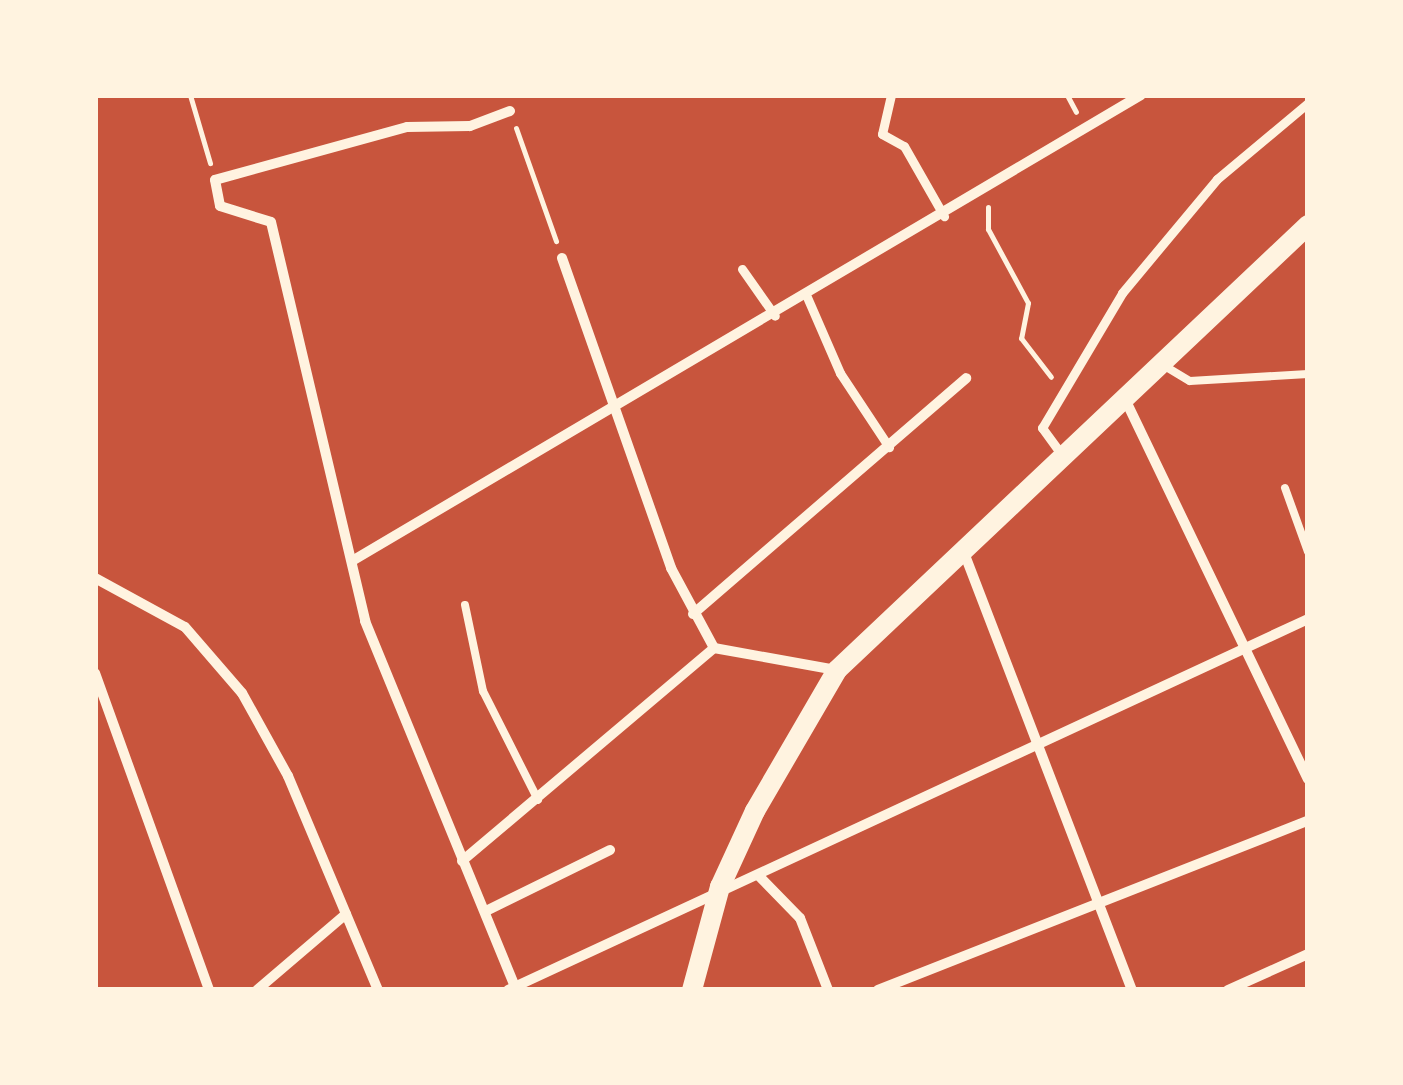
<!DOCTYPE html>
<style>
body{margin:0}
#map{position:relative;width:1403px;height:1085px;overflow:hidden;background:#c8553d;font-family:Jost,sans-serif}
div>[style]{position:absolute}
.path>*{height:5px;margin:-2.5px;padding:0 2.5px;transform-origin:2.5px;border-radius:2.5px;background:#fff3e0}
.service>*{height:8px;margin:-4px;padding:0 4px;transform-origin:4px;border-radius:4px;background:#fff3e0}
.pedestrian>*{height:9px;margin:-4.5px;padding:0 4.5px;transform-origin:4.5px;border-radius:4.5px;background:#fff3e0}
.minor>*{height:10px;margin:-5px;padding:0 5px;transform-origin:5px;border-radius:5px;background:#fff3e0}
.secondary>*{height:20px;margin:-10px;padding:0 10px;transform-origin:10px;border-radius:10px;background:#fff3e0}
span{translate:-50% -50%;white-space:nowrap;text-align:center;line-height:1.15;-webkit-text-stroke:8px #fff3e0;paint-order:stroke}
.frame{position:absolute;inset:0;border:98px solid #fff3e0;pointer-events:none}
</style>
<div id="map">
<div class="path">
<i style="left:190px;top:95px;width:71px;rotate:73.6deg"></i>
<i style="left:1067px;top:95px;width:19px;rotate:62deg"></i>
<i style="left:516px;top:128px;width:120px;rotate:70.5deg"></i>
<i style="left:988px;top:207px;width:22px;rotate:90deg"></i>
<i style="left:988px;top:229px;width:84px;rotate:61.6deg"></i>
<i style="left:1028px;top:303px;width:36px;rotate:101deg"></i>
<i style="left:1021px;top:338px;width:49px;rotate:52.4deg"></i>
</div>
<div class="service">
<i style="left:1163px;top:365px;width:31px;rotate:31deg"></i>
<i style="left:1190px;top:381px;width:118px;rotate:-3.4deg"></i>
<i style="left:1285px;top:488px;width:68px;rotate:70.2deg"></i>
<i style="left:465px;top:605px;width:88px;rotate:78.2deg"></i>
<i style="left:483px;top:691px;width:122px;rotate:63.2deg"></i>
</div>
<div class="pedestrian">
<i style="left:891px;top:95px;width:40px;rotate:103deg"></i>
<i style="left:882px;top:134px;width:25px;rotate:29deg"></i>
<i style="left:904px;top:146px;width:81px;rotate:60.3deg"></i>
<i style="left:742px;top:269px;width:57px;rotate:54.9deg"></i>
<i style="left:807px;top:297px;width:83px;rotate:66.5deg"></i>
<i style="left:840px;top:373px;width:89px;rotate:56.5deg"></i>
<i style="left:1059px;top:451px;width:29px;rotate:-126deg"></i>
<i style="left:1042px;top:428px;width:157px;rotate:-59.3deg"></i>
<i style="left:1122px;top:293px;width:148px;rotate:-50.2deg"></i>
<i style="left:1217px;top:179px;width:119px;rotate:-39.9deg"></i>
</div>
<div class="minor">
<i style="left:510px;top:111px;width:43px;rotate:159.4deg"></i>
<i style="left:470px;top:126px;width:63px;rotate:179.1deg"></i>
<i style="left:407px;top:127px;width:199px;rotate:164.6deg"></i>
<i style="left:215px;top:180px;width:26px;rotate:79deg"></i>
<i style="left:220px;top:206px;width:53px;rotate:17.4deg"></i>
<i style="left:271px;top:222px;width:410px;rotate:76.7deg"></i>
<i style="left:365px;top:621px;width:396px;rotate:67.7deg"></i>
<i style="left:562px;top:258px;width:329px;rotate:70.6deg"></i>
<i style="left:671px;top:568px;width:91px;rotate:61.7deg"></i>
<i style="left:714px;top:648px;width:124px;rotate:10.2deg"></i>
<i style="left:1124px;top:397px;width:424px;rotate:64.3deg"></i>
<i style="left:963px;top:550px;width:471px;rotate:69deg"></i>
<i style="left:352px;top:561px;width:916px;rotate:-30.57deg"></i>
<i style="left:95px;top:578px;width:102px;rotate:28.6deg"></i>
<i style="left:185px;top:627px;width:87px;rotate:49.2deg"></i>
<i style="left:242px;top:693px;width:95px;rotate:61deg"></i>
<i style="left:288px;top:776px;width:232px;rotate:67.2deg"></i>
<i style="left:693px;top:614px;width:361px;rotate:-40.8deg"></i>
<i style="left:95px;top:673px;width:337px;rotate:70.2deg"></i>
<i style="left:462px;top:861px;width:330px;rotate:-40.2deg"></i>
<i style="left:758px;top:875px;width:60px;rotate:45.7deg"></i>
<i style="left:800px;top:918px;width:77px;rotate:68.7deg"></i>
<i style="left:488px;top:910px;width:136px;rotate:-26.2deg"></i>
<i style="left:257px;top:990px;width:117px;rotate:-40.5deg"></i>
<i style="left:508px;top:990px;width:882px;rotate:-24.88deg"></i>
<i style="left:878px;top:990px;width:462px;rotate:-21.5deg"></i>
<i style="left:1228px;top:990px;width:88px;rotate:-24.2deg"></i>
</div>
<div class="secondary">
<i style="left:692px;top:990px;width:107px;rotate:-74.8deg"></i>
<i style="left:720px;top:887px;width:84px;rotate:-65.3deg"></i>
<i style="left:755px;top:811px;width:163px;rotate:-59.8deg"></i>
<i style="left:837px;top:670px;width:648px;rotate:-43.37deg"></i>
</div>
<div class="frame"></div>
</div>
